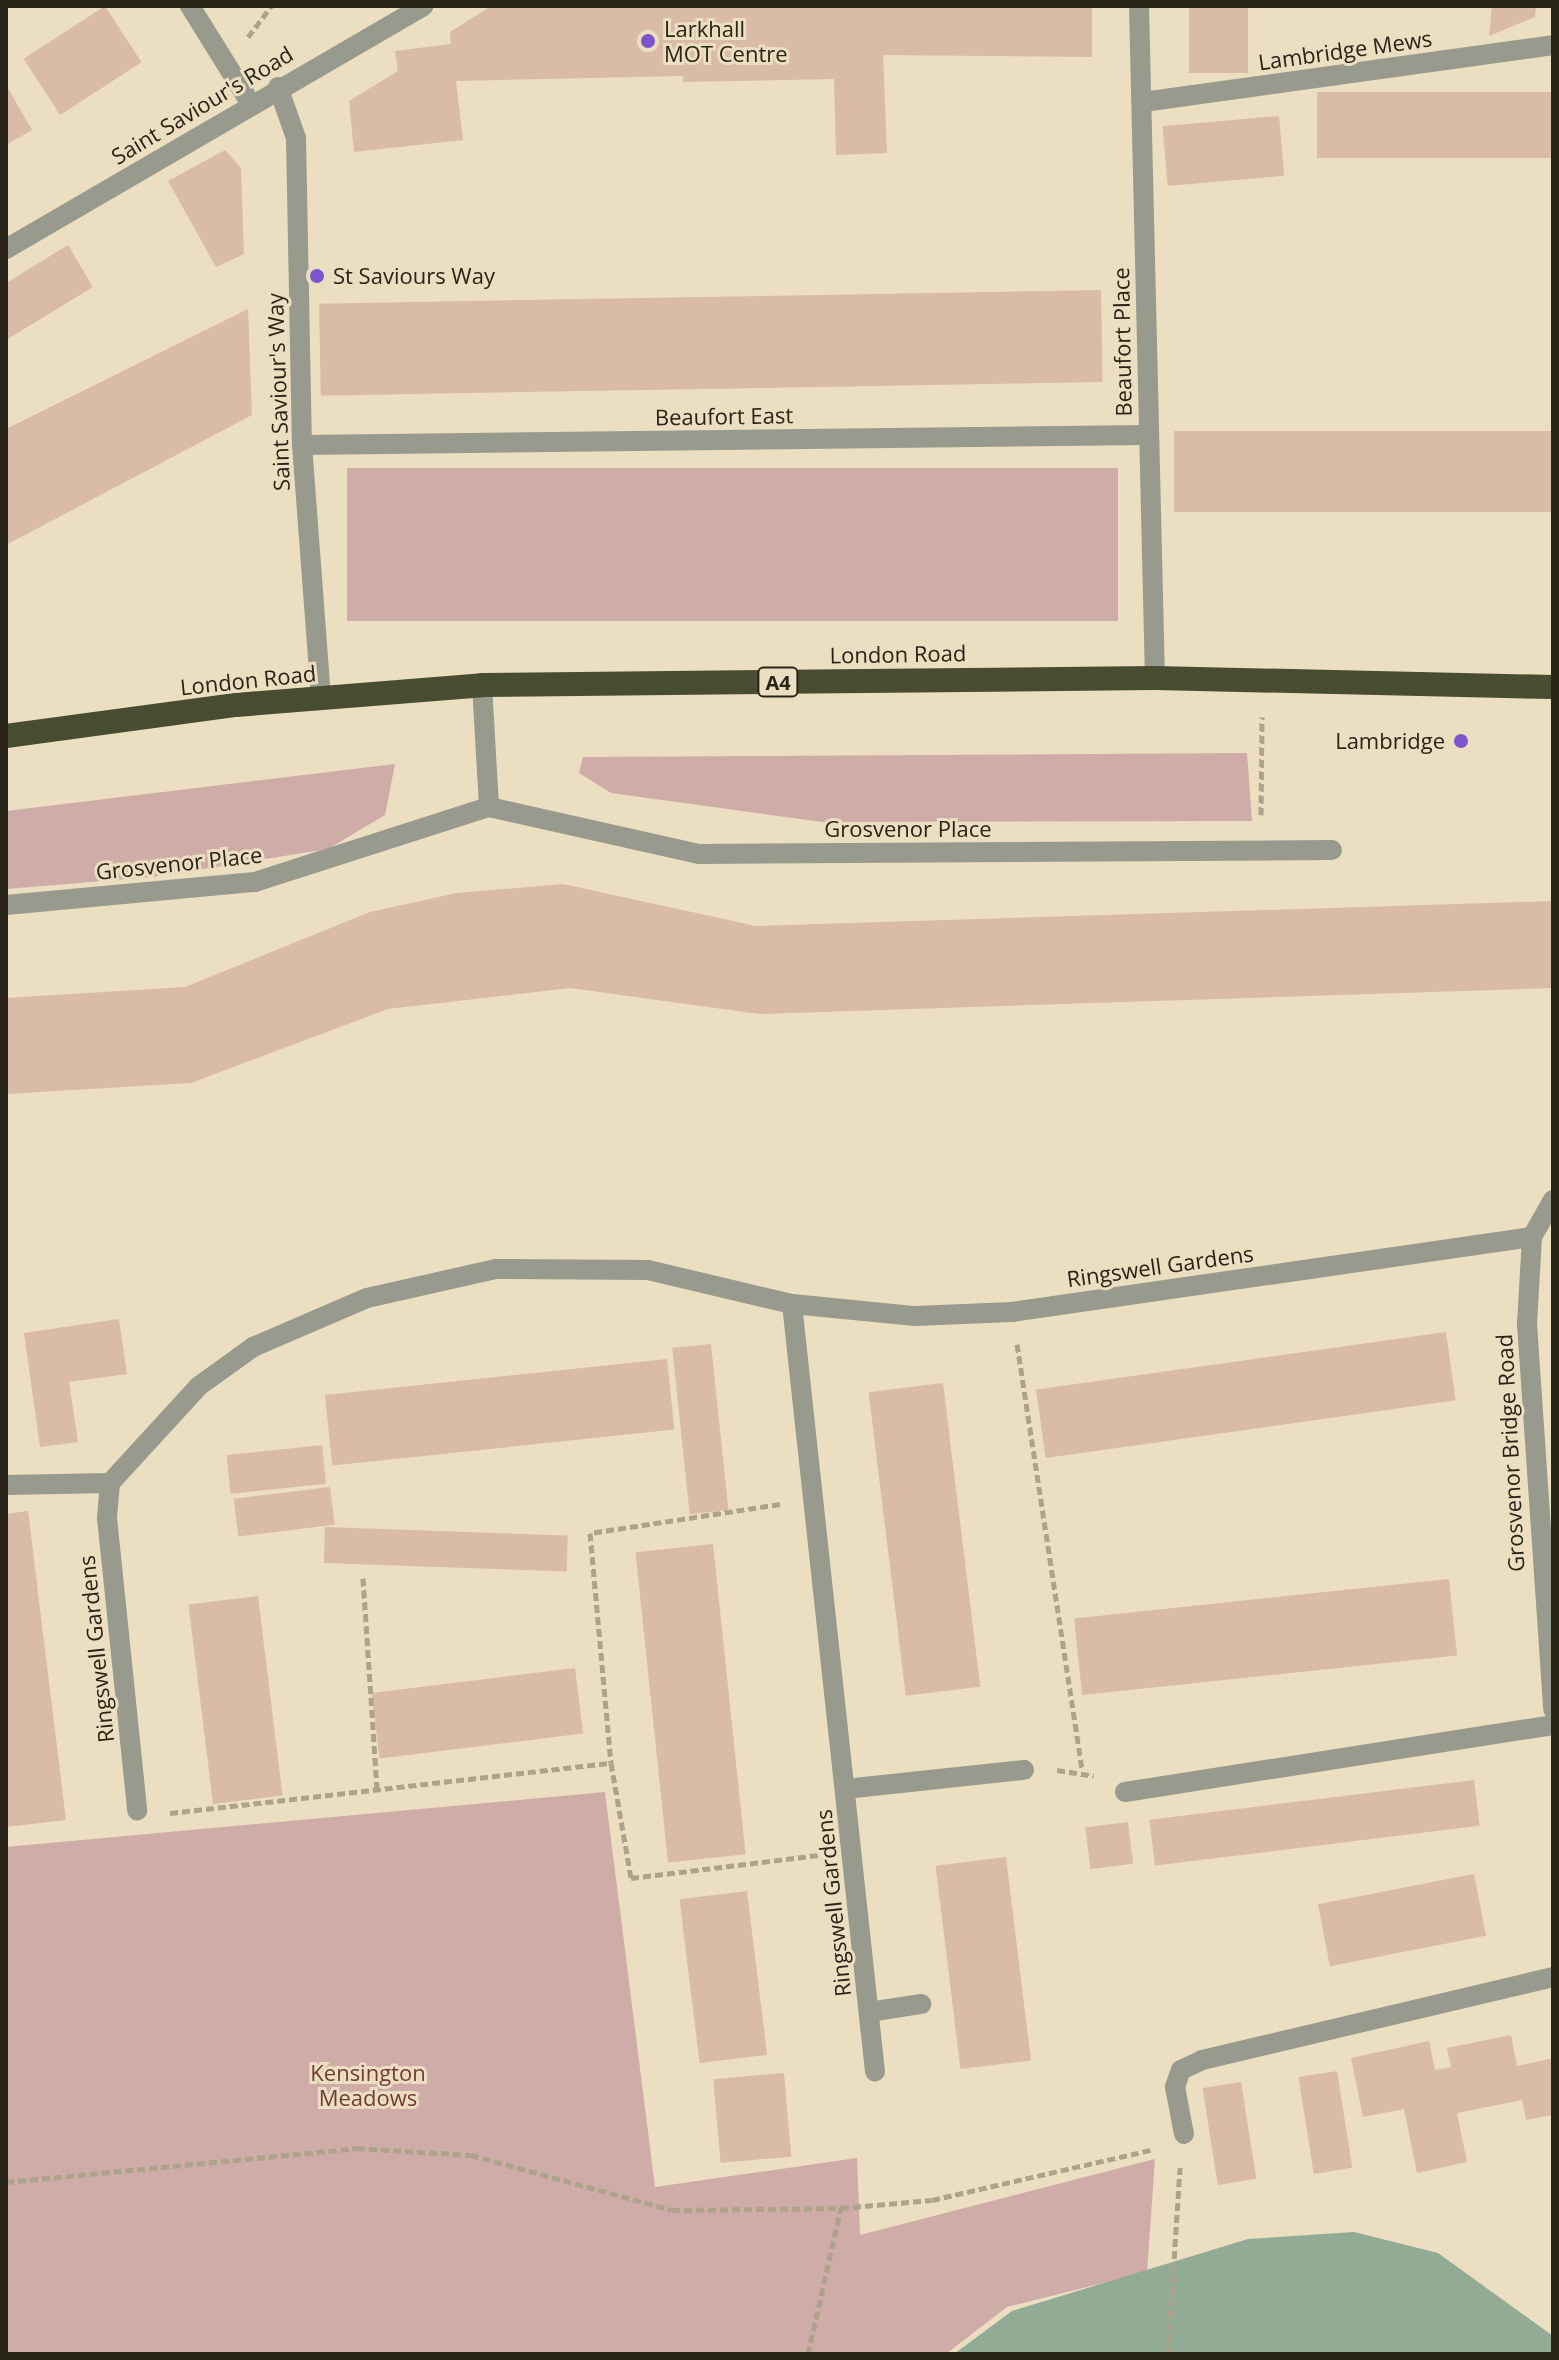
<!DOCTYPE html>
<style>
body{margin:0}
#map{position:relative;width:1559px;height:2360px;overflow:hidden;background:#ecdec0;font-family:"Open Sans",sans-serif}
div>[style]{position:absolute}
.green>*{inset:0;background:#cfaca8;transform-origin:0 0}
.water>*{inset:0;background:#92ab94}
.building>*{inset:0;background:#d9bba8;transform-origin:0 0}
.path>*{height:5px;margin-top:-2.5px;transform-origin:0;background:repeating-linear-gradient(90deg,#ada28a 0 8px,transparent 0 12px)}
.minor>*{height:20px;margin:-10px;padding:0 10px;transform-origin:10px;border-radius:10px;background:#979a8d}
.highway>*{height:24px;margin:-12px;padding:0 12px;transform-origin:12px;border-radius:12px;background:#484d31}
.dots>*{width:22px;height:22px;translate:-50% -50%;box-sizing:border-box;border:4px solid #ecdec0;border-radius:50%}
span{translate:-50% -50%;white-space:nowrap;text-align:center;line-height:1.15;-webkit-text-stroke:6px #ecdec0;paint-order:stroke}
.shield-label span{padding:2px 6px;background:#ecdec0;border:2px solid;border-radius:6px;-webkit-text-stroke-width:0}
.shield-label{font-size:20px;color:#292418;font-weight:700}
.poi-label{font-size:22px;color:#292418}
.left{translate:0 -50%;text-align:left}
.right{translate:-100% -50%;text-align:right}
.street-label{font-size:22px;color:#292418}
.park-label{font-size:22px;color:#703c38}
.frame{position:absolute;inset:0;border:8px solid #292418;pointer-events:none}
</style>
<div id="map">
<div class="green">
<i style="left:1118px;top:468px;width:153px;height:771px;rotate:90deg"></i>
<i style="clip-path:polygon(1247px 753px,1252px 821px,822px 822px,611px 793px,579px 773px,583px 757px)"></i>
<i style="clip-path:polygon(395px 764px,385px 815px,328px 849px,152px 877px,6px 889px,6px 811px)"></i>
<i style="clip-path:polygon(605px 1792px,655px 2187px,857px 2158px,860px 2235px,1155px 2159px,1147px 2272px,1007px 2307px,946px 2354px,6px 2354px,6px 1847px)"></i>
</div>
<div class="water">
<i style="clip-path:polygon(1354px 2232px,1438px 2253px,1553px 2336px,1553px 2354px,954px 2354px,1012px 2311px,1248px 2239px)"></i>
</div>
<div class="building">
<i style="left:105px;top:6px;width:67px;height:97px;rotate:57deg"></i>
<i style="clip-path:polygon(491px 6px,1092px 6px,1092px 57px,883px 55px,887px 153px,836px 155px,834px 79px,683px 82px,683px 76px,456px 81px,463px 140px,354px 152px,349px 101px,398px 71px,395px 51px,451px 44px,450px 32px)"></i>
<i style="left:1189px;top:6px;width:59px;height:67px"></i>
<i style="clip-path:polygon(1492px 6px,1536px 6px,1535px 17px,1489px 36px)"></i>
<i style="clip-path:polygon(6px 85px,32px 130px,6px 145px)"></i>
<i style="left:1553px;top:92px;width:66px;height:236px;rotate:90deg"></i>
<i style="left:1279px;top:116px;width:60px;height:117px;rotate:85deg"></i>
<i style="clip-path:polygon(225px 150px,241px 168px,244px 254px,216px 267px,168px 181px)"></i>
<i style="clip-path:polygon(68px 245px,93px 287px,6px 340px,6px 283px)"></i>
<i style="left:1101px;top:290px;width:92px;height:782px;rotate:89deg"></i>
<i style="clip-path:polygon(248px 309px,252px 415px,6px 545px,6px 429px)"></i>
<i style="left:1174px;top:431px;width:379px;height:81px"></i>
<i style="clip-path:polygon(563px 884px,756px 926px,1553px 901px,1553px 988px,759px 1014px,570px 988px,388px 1009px,191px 1083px,6px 1094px,6px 998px,185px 987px,370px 912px,457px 893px)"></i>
<i style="clip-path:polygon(119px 1319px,127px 1374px,69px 1382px,78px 1442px,40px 1447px,24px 1333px)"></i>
<i style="left:1446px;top:1332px;width:69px;height:414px;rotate:82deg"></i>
<i style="left:711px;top:1344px;width:167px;height:39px;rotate:84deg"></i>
<i style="left:667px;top:1359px;width:71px;height:344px;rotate:84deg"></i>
<i style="left:943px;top:1383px;width:306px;height:75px;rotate:83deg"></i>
<i style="left:322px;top:1445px;width:39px;height:96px;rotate:84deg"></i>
<i style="left:330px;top:1487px;width:38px;height:97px;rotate:83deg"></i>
<i style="clip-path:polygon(28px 1511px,66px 1820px,6px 1827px,6px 1514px)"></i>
<i style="left:325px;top:1527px;width:243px;height:36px;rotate:2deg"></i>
<i style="left:713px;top:1544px;width:312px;height:78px;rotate:84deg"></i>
<i style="left:1449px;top:1579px;width:77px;height:377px;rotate:84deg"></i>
<i style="left:258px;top:1596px;width:201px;height:70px;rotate:83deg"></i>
<i style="left:575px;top:1668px;width:66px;height:205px;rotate:83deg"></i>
<i style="left:1474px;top:1780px;width:46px;height:327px;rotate:83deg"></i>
<i style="left:1128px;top:1822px;width:42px;height:43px;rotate:83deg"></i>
<i style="left:1006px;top:1857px;width:205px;height:71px;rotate:83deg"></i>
<i style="left:1474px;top:1874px;width:63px;height:159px;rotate:79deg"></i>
<i style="left:747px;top:1891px;width:165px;height:68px;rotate:83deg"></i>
<i style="clip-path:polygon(1511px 2035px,1517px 2066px,1553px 2058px,1553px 2115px,1526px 2120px,1522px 2100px,1457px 2113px,1467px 2162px,1417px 2173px,1404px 2109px,1363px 2117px,1351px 2058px,1429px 2041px,1435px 2070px,1451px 2067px,1447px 2048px)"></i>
<i style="left:1337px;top:2071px;width:98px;height:39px;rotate:81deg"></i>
<i style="left:784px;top:2073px;width:84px;height:71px;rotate:85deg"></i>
<i style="left:1241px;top:2082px;width:98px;height:39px;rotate:81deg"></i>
</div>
<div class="path">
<i style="left:248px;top:37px;width:39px;rotate:-53deg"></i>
<i style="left:1261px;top:815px;width:98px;rotate:-89.4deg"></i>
<i style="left:1017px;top:1344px;width:431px;rotate:81.3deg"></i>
<i style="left:780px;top:1504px;width:192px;rotate:171.3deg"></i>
<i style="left:590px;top:1533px;width:231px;rotate:84.8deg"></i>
<i style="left:611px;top:1763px;width:117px;rotate:80.1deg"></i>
<i style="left:631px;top:1878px;width:189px;rotate:-7deg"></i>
<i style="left:363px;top:1578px;width:210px;rotate:86.2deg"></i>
<i style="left:1057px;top:1770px;width:37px;rotate:9deg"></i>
<i style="left:170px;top:1813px;width:444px;rotate:-6.5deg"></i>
<i style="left:6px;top:2182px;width:353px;rotate:-5.5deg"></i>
<i style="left:357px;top:2148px;width:114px;rotate:3.5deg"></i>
<i style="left:471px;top:2155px;width:208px;rotate:15.3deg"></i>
<i style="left:672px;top:2210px;width:169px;rotate:-0.7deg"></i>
<i style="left:841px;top:2208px;width:91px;rotate:-5deg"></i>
<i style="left:932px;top:2200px;width:228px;rotate:-12.9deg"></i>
<i style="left:808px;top:2354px;width:150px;rotate:-77.3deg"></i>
<i style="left:1168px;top:2354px;width:187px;rotate:-86.3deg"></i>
</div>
<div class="minor">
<i style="left:190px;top:6px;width:115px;rotate:58.1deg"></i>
<i style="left:1139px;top:6px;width:672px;rotate:88.64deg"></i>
<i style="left:278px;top:87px;width:54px;rotate:70.6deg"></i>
<i style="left:296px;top:138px;width:307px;rotate:88.9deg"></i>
<i style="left:302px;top:445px;width:254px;rotate:85.7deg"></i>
<i style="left:1143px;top:102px;width:414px;rotate:-7.9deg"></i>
<i style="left:6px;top:249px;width:483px;rotate:-30.2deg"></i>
<i style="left:302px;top:445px;width:845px;rotate:-0.68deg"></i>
<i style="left:482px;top:685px;width:122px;rotate:86.7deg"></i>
<i style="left:489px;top:807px;width:215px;rotate:12.6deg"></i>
<i style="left:699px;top:854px;width:633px;rotate:-0.36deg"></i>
<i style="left:6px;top:905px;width:250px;rotate:-5.3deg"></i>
<i style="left:255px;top:882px;width:246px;rotate:-17.8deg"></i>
<i style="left:1553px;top:1200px;width:43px;rotate:119.6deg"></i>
<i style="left:1532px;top:1237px;width:87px;rotate:93.3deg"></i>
<i style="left:1527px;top:1324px;width:386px;rotate:86.1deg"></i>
<i style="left:792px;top:1304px;width:772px;rotate:83.83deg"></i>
<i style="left:110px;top:1483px;width:35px;rotate:95deg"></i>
<i style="left:107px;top:1518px;width:294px;rotate:84.1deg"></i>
<i style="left:6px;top:1485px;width:104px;rotate:-1.1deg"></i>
<i style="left:110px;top:1483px;width:132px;rotate:-47.5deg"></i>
<i style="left:199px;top:1386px;width:67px;rotate:-35.8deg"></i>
<i style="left:253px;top:1347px;width:124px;rotate:-23.3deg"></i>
<i style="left:367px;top:1298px;width:132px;rotate:-12.7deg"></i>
<i style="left:496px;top:1269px;width:152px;rotate:0.4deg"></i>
<i style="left:648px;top:1270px;width:148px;rotate:13.3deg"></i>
<i style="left:792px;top:1304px;width:124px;rotate:5.6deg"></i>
<i style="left:915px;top:1316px;width:97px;rotate:-2.4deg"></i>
<i style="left:1012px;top:1312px;width:525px;rotate:-8.21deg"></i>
<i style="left:845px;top:1789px;width:180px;rotate:-6.1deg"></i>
<i style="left:1125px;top:1792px;width:433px;rotate:-8.9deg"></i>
<i style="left:869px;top:2012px;width:53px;rotate:-8.7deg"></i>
<i style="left:1184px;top:2134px;width:48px;rotate:-100.8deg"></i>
<i style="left:1175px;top:2087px;width:18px;rotate:-71deg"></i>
<i style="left:1181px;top:2070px;width:23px;rotate:-25deg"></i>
<i style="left:1202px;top:2060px;width:361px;rotate:-13.3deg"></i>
</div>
<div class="highway">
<i style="left:6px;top:736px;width:232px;rotate:-7.7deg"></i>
<i style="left:236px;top:705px;width:247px;rotate:-4.6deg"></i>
<i style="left:482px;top:685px;width:673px;rotate:-0.6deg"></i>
<i style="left:1155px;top:678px;width:398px;rotate:1.3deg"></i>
</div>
<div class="dots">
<i style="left:648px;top:41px;background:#7c55ce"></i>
<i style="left:317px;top:276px;background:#7c55ce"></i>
<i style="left:1461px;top:741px;background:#7c55ce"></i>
</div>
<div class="shield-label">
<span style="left:778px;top:682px">A4</span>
</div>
<div class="poi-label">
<span class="left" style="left:664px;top:41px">Larkhall<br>MOT Centre</span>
<span class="left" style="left:333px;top:276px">St Saviours Way</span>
<span class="right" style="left:1445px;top:741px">Lambridge</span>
</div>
<div class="street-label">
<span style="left:1345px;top:50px;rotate:-8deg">Lambridge Mews</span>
<span style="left:202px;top:105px;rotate:-31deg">Saint Saviour's Road</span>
<span style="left:1122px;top:342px;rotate:-91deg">Beaufort Place</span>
<span style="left:278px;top:392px;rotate:-92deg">Saint Saviour's Way</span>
<span style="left:724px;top:416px;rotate:-1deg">Beaufort East</span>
<span style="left:898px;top:654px;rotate:-1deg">London Road</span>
<span style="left:248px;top:680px;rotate:-6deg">London Road</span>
<span style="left:908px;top:829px">Grosvenor Place</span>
<span style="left:179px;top:863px;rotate:-6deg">Grosvenor Place</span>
<span style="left:1160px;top:1266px;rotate:-8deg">Ringswell Gardens</span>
<span style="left:1510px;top:1453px;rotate:-93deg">Grosvenor Bridge Road</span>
<span style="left:96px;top:1649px;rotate:-96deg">Ringswell Gardens</span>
<span style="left:833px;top:1903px;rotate:-96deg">Ringswell Gardens</span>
</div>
<div class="park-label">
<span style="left:368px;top:2085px">Kensington<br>Meadows</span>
</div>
<div class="frame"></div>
</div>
